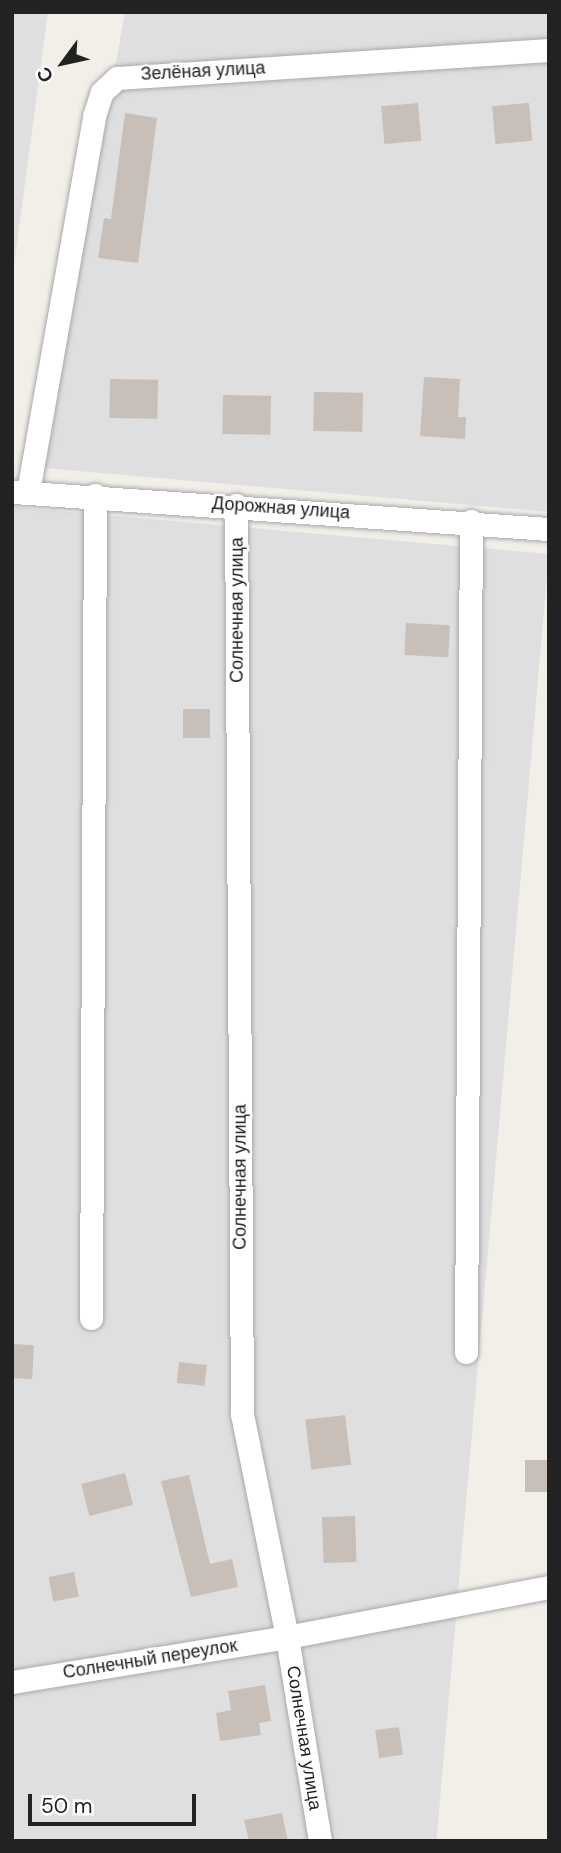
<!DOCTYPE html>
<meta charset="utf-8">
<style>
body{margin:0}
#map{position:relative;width:561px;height:1853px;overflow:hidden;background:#f2efe9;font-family:"DM Sans",sans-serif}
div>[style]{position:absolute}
.residential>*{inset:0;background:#e0dfdf;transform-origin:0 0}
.building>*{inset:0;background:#c7bfb8;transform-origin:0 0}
.roads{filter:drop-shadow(0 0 2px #a9a9a9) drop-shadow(0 0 2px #a9a9a9)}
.minor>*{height:23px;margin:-11.5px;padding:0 11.5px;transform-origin:11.5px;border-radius:11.5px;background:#fff}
span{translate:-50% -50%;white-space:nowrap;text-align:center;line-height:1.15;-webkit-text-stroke:5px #fff;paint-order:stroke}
.street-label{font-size:18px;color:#222}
.frame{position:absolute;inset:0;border:14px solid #222;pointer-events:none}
.north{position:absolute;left:28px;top:28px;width:70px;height:70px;-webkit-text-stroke:5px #fff;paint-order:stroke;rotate:237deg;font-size:19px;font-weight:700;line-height:28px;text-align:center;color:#222}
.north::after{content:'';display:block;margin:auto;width:24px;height:32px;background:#222;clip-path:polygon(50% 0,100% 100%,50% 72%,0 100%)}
.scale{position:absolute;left:28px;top:1794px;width:168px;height:32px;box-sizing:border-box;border:4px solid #222;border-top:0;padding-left:9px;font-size:21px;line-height:24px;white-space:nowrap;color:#222;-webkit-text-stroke:5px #fff;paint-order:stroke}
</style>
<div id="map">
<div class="residential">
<i style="clip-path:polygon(12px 12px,48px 12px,12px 280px)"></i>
<i style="clip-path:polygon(125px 12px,549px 12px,549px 512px,44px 468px)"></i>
<i style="left:12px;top:507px;width:539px;height:1334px;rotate:5deg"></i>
</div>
<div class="building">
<i style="left:418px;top:103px;width:38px;height:37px;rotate:85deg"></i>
<i style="left:529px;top:103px;width:38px;height:37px;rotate:85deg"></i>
<i style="clip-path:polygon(125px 113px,157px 118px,138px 263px,98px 258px,104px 218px,111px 219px)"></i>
<i style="clip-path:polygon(424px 377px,460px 379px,458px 417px,466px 417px,465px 439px,420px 436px)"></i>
<i style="left:110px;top:379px;width:48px;height:39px;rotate:1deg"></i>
<i style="left:314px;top:392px;width:49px;height:39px;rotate:1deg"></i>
<i style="left:223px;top:395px;width:48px;height:39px;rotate:1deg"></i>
<i style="left:406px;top:623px;width:44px;height:32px;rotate:3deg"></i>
<i style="left:183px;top:709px;width:27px;height:29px"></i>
<i style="left:12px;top:1344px;width:22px;height:34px;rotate:3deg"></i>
<i style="left:179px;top:1362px;width:28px;height:21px;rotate:6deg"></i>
<i style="left:345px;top:1415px;width:50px;height:40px;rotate:83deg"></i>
<i style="left:549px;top:1460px;width:32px;height:24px;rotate:90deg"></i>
<i style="left:125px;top:1473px;width:33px;height:45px;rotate:76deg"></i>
<i style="clip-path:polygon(189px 1475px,210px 1564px,232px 1559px,238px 1587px,191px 1597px,161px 1481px)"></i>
<i style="left:355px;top:1516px;width:46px;height:33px;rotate:88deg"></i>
<i style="left:74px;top:1572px;width:25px;height:26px;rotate:79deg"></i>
<i style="clip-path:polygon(265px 1685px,271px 1721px,259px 1723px,261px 1735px,220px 1741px,216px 1713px,231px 1710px,228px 1691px)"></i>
<i style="left:399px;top:1727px;width:28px;height:24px;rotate:82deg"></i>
<i style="clip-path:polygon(282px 1813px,288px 1841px,249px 1841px,244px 1820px)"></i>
</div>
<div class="roads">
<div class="minor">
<i style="left:14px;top:492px;width:536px;rotate:3.96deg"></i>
<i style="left:28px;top:492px;width:382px;rotate:-80deg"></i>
<i style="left:94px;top:116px;width:25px;rotate:-72deg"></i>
<i style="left:102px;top:92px;width:21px;rotate:-43deg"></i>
<i style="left:117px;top:78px;width:433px;rotate:-3.7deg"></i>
<i style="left:236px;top:505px;width:909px;rotate:89.62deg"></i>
<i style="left:242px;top:1414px;width:227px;rotate:78.6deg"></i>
<i style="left:287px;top:1637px;width:207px;rotate:80.8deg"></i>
<i style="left:91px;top:1318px;width:823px;rotate:-89.72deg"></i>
<i style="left:466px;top:1352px;width:831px;rotate:-89.66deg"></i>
<i style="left:12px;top:1682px;width:279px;rotate:-9.3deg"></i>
<i style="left:287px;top:1637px;width:267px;rotate:-10.8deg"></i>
</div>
</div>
<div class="street-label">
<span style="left:203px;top:71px;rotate:-3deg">Зелёная улица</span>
<span style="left:281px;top:508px;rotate:4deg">Дорожная улица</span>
<span style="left:237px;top:610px;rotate:-90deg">Солнечная улица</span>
<span style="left:240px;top:1177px;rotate:-90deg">Солнечная улица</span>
<span style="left:150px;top:1659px;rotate:-9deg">Солнечный переулок</span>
<span style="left:304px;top:1738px;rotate:81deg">Солнечная улица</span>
</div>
<div class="frame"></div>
<div class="north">С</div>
<div class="scale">50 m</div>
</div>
